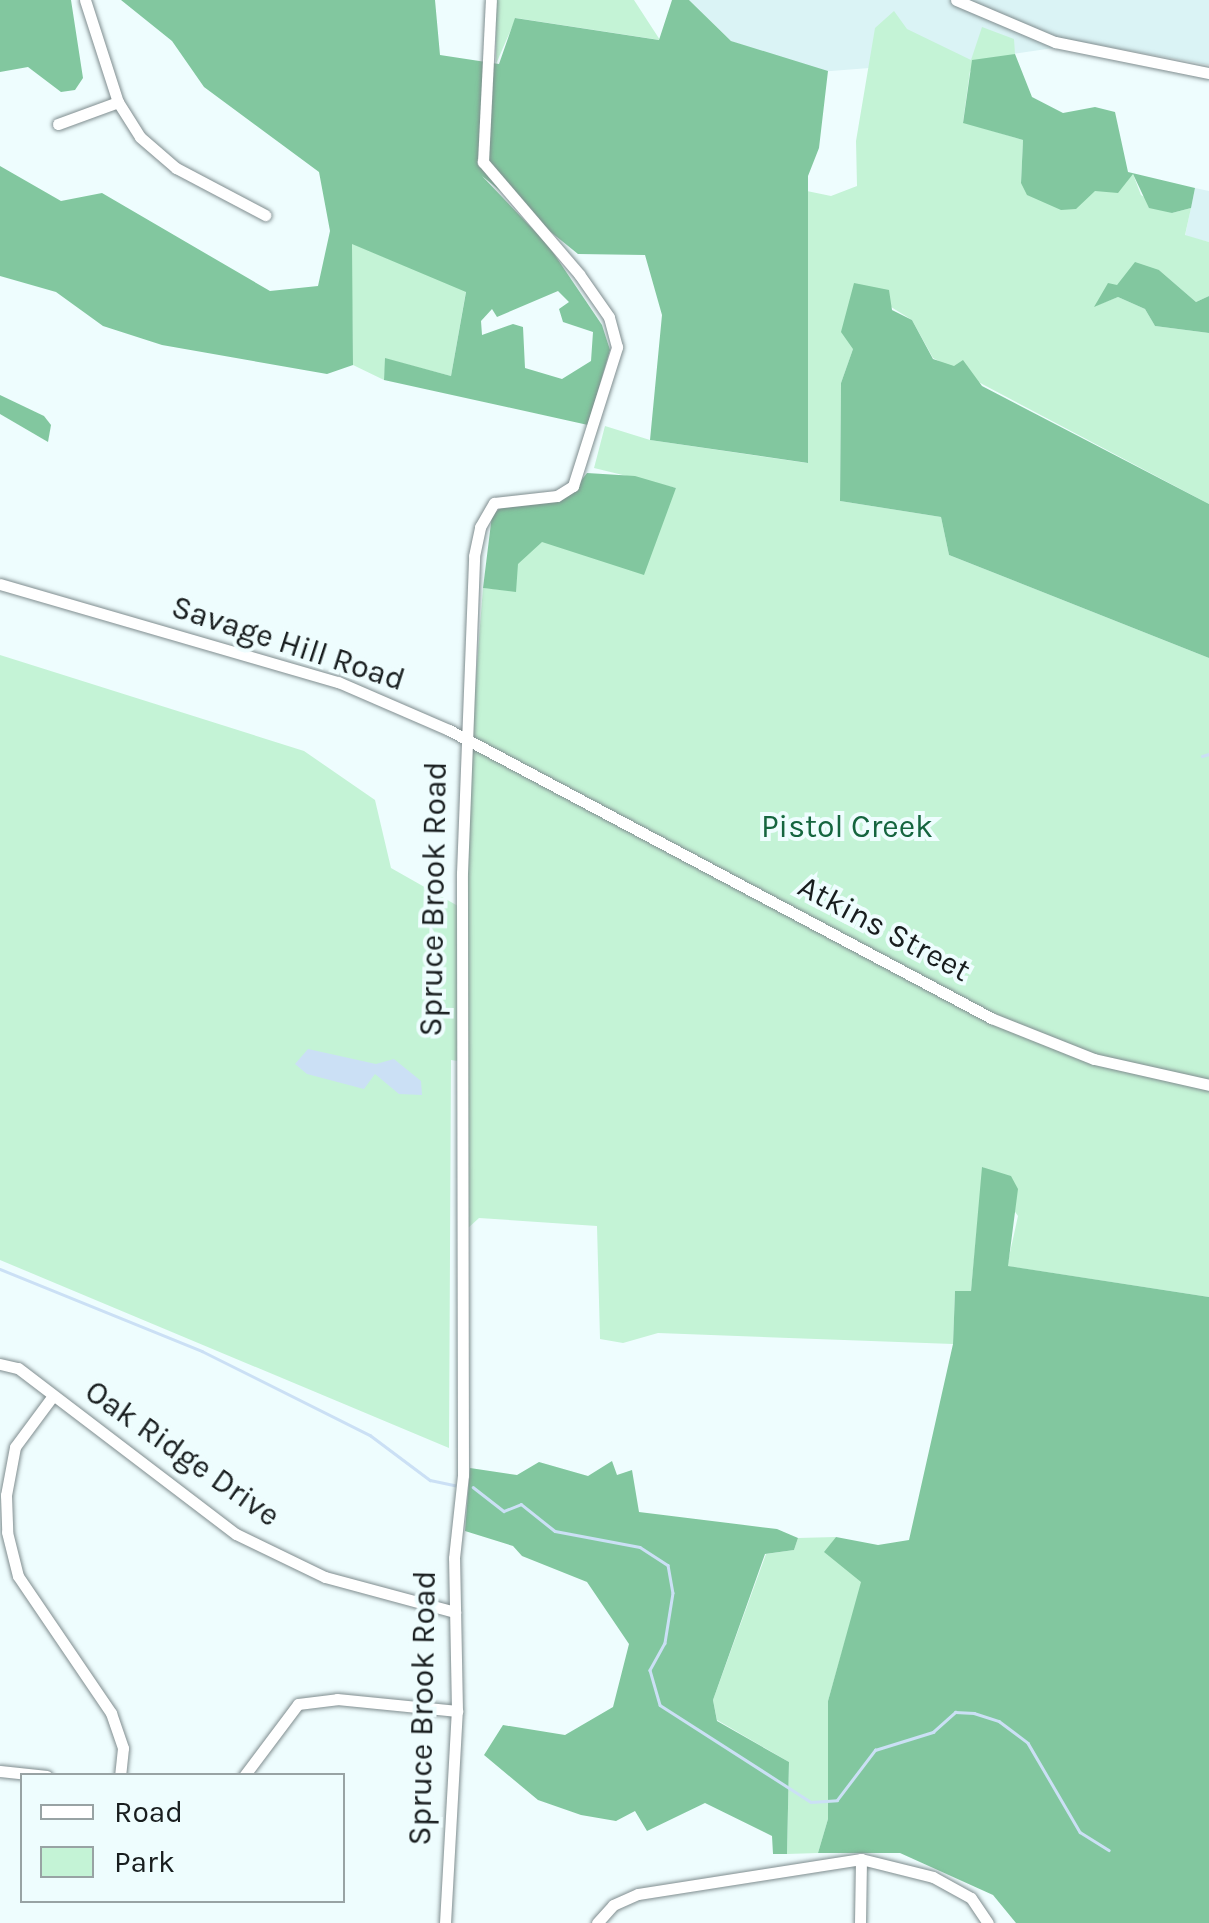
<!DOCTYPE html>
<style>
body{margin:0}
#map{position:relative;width:1209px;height:1923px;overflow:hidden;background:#eefdfe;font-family:Karla,sans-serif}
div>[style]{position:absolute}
.built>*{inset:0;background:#daf3f5}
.green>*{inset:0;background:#c4f3d6}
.forest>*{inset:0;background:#82c79f}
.water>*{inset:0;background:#cbe0f5}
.stream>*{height:2.5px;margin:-1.25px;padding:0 1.25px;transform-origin:1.25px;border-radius:1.25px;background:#cbe0f5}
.roads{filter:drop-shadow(0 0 2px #808d8f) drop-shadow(0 0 2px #808d8f)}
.minor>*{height:11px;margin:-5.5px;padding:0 5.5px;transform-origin:5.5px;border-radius:5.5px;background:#fff}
span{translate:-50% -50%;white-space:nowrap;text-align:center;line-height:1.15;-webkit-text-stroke:8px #eefdfe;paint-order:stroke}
.street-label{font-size:32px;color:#181d1e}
.park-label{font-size:32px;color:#15653f}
.legend{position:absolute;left:20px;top:1773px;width:325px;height:130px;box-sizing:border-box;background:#eefdfe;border:2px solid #98a3a4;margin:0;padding:12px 18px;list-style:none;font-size:30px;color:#181d1e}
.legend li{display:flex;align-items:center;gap:20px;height:50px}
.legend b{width:50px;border:2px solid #98a3a4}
</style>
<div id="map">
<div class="built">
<i style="clip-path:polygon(689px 0,1209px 0,1209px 65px,1088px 43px,972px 60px,818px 72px,731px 41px)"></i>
<i style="clip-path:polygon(1195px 188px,1209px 191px,1209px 242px,1185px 236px)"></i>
</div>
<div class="green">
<i style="clip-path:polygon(496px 0,634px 0,660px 40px,516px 18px,496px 64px)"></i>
<i style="clip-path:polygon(894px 11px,907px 29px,971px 60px,982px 27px,1014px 39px,1015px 54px,970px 71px,963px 122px,1023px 140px,1021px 183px,1095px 191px,1133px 174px,1141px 195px,1172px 213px,1191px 208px,1185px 235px,1209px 242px,1209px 296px,1196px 302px,1159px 270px,1117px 285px,1095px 306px,1118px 297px,1145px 309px,1155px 326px,1209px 333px,1209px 504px,933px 358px,912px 320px,854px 284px,853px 349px,841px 383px,840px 501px,941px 517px,949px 555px,1209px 658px,1209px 1297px,1007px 1266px,1018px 1216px,983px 1167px,971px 1291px,955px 1291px,953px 1344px,658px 1333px,623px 1343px,600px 1339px,597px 1226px,479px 1218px,467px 1229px,464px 1062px,451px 1060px,449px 1448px,0 1260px,0 655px,304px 751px,375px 800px,391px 868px,458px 906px,483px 588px,516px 591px,504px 516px,630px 567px,676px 488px,594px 468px,605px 426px,650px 440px,807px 463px,802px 190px,831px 196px,857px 186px,856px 141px,875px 28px)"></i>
<i style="clip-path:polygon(351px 243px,466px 291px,451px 376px,386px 359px,384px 380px,353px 365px)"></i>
<i style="clip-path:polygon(836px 1537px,825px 1552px,862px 1582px,828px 1701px,828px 1819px,818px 1853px,787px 1854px,789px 1762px,717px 1720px,713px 1700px,766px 1554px,794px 1550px,798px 1538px)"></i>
</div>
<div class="forest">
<i style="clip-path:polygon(0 0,71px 0,83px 78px,75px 90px,61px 92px,28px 67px,0 72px)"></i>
<i style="clip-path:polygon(evenodd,121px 0,435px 0,440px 55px,499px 64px,515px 18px,659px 40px,672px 0,689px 0,731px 41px,828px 71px,819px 148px,808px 176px,808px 463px,650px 440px,662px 315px,645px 255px,578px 254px,482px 176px,548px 245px,602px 325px,610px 350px,588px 425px,384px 380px,385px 358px,451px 376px,466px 292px,352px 244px,353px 365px,327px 374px,162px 345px,103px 326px,56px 292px,0 276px,0 166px,61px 201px,102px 193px,270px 291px,318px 286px,330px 231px,319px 172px,204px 87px,172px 41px,121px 0,558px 291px,569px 302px,559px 309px,563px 322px,593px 332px,591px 361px,562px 379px,525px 368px,523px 327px,513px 324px,482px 335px,481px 321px,492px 309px,497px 317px,558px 291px)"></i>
<i style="clip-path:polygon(1015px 54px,1032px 97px,1063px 113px,1095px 107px,1115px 112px,1128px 172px,1195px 188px,1191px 208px,1172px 213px,1149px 208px,1133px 174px,1118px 193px,1095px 191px,1076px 209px,1061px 210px,1027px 195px,1021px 183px,1023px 140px,963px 123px,972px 60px)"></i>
<i style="clip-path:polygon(1135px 262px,1159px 270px,1196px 302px,1209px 296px,1209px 333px,1155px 326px,1145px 309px,1118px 297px,1094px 307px,1108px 283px,1117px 285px)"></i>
<i style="clip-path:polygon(854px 283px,889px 290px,892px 310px,912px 320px,933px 359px,954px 366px,963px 360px,982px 386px,1209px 504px,1209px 658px,949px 555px,941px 517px,840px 501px,841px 383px,853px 349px,841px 332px)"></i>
<i style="clip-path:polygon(0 395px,44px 416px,51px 425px,48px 442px,0 414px)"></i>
<i style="clip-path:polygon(587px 473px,635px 476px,676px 488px,644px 575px,542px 542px,518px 564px,516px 592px,483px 588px,492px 515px,502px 507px,570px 495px)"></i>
<i style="clip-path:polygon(982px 1167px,1011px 1176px,1018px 1189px,1008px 1266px,1209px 1297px,1209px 1923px,1016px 1923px,993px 1895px,900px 1853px,818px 1853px,828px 1819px,828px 1701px,861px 1582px,824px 1552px,836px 1537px,878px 1545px,909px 1540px,953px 1344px,955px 1291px,971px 1291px)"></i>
<i style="clip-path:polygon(612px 1461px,617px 1475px,632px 1470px,639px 1512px,777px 1529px,798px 1538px,794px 1550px,765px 1554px,713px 1700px,717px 1721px,789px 1762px,787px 1854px,773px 1854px,772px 1836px,705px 1803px,647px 1831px,635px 1811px,616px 1821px,581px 1815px,538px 1800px,484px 1755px,503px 1725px,565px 1735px,613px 1707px,629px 1644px,587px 1582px,522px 1556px,513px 1546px,465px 1531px,470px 1468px,517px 1475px,539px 1462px,588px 1476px)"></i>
</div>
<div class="water">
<i style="clip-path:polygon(308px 1049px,376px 1064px,394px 1059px,421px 1081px,422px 1095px,399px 1094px,375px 1074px,364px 1089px,307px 1074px,295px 1064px)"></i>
</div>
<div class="stream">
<i style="left:1202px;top:756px;width:7px;rotate:-16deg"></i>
<i style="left:0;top:1269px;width:218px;rotate:22.1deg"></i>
<i style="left:202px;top:1351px;width:188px;rotate:26.6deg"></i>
<i style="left:370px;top:1435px;width:75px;rotate:36.9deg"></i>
<i style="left:430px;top:1480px;width:25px;rotate:12deg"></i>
<i style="left:473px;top:1487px;width:39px;rotate:38deg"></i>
<i style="left:504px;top:1511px;width:18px;rotate:-22deg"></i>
<i style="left:521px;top:1504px;width:43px;rotate:38.5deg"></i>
<i style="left:555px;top:1531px;width:86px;rotate:10.7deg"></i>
<i style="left:640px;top:1547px;width:33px;rotate:33deg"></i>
<i style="left:668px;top:1565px;width:28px;rotate:80deg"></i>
<i style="left:673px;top:1593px;width:51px;rotate:99.1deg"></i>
<i style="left:665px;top:1643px;width:31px;rotate:119deg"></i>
<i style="left:650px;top:1670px;width:36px;rotate:74deg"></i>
<i style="left:660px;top:1705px;width:179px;rotate:32.7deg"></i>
<i style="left:811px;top:1802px;width:26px;rotate:-4deg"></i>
<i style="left:837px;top:1800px;width:63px;rotate:-52.8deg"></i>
<i style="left:875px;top:1750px;width:61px;rotate:-17.2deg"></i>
<i style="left:933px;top:1732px;width:30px;rotate:-42deg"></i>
<i style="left:955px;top:1712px;width:19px;rotate:3deg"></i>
<i style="left:974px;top:1713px;width:26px;rotate:18deg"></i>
<i style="left:999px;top:1721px;width:36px;rotate:37deg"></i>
<i style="left:1028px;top:1743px;width:103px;rotate:59.7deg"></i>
<i style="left:1080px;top:1832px;width:34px;rotate:32deg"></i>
</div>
<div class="roads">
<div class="minor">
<i style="left:85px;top:0;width:107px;rotate:72.1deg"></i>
<i style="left:118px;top:102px;width:41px;rotate:57.8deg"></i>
<i style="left:140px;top:137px;width:48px;rotate:40.7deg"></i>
<i style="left:176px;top:168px;width:101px;rotate:27.8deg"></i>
<i style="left:956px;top:0;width:108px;rotate:23deg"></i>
<i style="left:1055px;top:42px;width:157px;rotate:11.4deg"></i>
<i style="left:58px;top:124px;width:64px;rotate:-20.1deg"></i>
<i style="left:0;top:584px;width:352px;rotate:16.2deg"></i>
<i style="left:338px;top:682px;width:121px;rotate:23.4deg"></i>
<i style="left:449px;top:730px;width:614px;rotate:27.98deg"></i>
<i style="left:991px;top:1018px;width:111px;rotate:21.7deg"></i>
<i style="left:1094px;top:1059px;width:118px;rotate:12.7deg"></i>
<i style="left:0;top:1364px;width:18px;rotate:13deg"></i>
<i style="left:18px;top:1368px;width:274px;rotate:37.3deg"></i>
<i style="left:236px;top:1534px;width:99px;rotate:25.8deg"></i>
<i style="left:325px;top:1577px;width:135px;rotate:15.1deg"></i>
<i style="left:52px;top:1397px;width:62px;rotate:126.5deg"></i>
<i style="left:15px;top:1447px;width:49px;rotate:100.6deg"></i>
<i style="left:6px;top:1495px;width:37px;rotate:88deg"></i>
<i style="left:7px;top:1532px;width:45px;rotate:76deg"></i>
<i style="left:18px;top:1576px;width:166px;rotate:55.8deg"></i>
<i style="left:111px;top:1713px;width:37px;rotate:71deg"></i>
<i style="left:123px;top:1748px;width:28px;rotate:96deg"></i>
<i style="left:0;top:1771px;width:47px;rotate:6.1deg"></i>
<i style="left:244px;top:1776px;width:90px;rotate:-53.1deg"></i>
<i style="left:298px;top:1704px;width:39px;rotate:-7deg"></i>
<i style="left:337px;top:1699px;width:121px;rotate:5.7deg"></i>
<i style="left:445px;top:1923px;width:212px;rotate:-86.8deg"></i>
<i style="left:457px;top:1711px;width:153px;rotate:-91.1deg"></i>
<i style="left:454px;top:1558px;width:83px;rotate:-83.8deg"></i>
<i style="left:463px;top:1475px;width:602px;rotate:-90.1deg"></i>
<i style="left:462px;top:873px;width:317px;rotate:-87.8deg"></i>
<i style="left:474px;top:556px;width:30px;rotate:-78deg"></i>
<i style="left:480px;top:527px;width:28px;rotate:-60deg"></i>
<i style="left:494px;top:503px;width:63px;rotate:-6.3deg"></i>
<i style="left:557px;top:496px;width:19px;rotate:-32deg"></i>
<i style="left:573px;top:486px;width:146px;rotate:-72.4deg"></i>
<i style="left:617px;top:347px;width:31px;rotate:-105deg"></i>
<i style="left:609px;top:317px;width:52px;rotate:-124.9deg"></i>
<i style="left:579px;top:274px;width:148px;rotate:-130.6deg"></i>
<i style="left:483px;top:162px;width:162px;rotate:-87.2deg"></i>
<i style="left:597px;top:1923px;width:24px;rotate:-48deg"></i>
<i style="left:613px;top:1905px;width:27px;rotate:-24deg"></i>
<i style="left:638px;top:1894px;width:226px;rotate:-8.9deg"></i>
<i style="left:861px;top:1859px;width:74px;rotate:14deg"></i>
<i style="left:933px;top:1877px;width:43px;rotate:28.9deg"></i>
<i style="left:971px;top:1898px;width:30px;rotate:56deg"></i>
<i style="left:860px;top:1923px;width:64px;rotate:-89.1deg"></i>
</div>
</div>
<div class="street-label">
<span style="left:288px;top:644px;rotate:18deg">Savage Hill Road</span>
<span style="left:434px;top:899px;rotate:-89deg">Spruce Brook Road</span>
<span style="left:884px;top:929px;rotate:28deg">Atkins Street</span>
<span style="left:182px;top:1454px;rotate:35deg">Oak Ridge Drive</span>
<span style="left:423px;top:1708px;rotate:-89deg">Spruce Brook Road</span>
</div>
<div class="park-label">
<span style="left:847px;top:827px">Pistol Creek</span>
</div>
<ul class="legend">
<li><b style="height:12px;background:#fff"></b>Road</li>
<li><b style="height:28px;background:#c4f3d6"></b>Park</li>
</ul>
</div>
